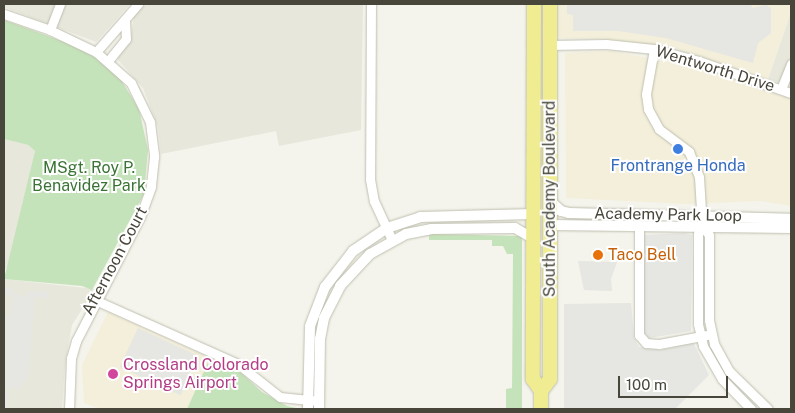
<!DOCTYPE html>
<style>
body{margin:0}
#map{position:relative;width:795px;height:413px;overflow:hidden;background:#f4f4ec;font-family:"Public Sans",sans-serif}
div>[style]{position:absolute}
.residential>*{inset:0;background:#e7e7db}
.commercial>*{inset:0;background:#f3efda}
.green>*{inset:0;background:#c5e3ba}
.parking>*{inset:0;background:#e6e6e2;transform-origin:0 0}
.roads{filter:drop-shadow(0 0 1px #bfbeaf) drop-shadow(0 0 1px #bfbeaf)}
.minor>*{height:9px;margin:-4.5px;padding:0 4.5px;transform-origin:4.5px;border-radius:4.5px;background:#fff}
.tertiary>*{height:10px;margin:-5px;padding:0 5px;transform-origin:5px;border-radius:5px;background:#fff}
.trunk>*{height:14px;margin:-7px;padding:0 7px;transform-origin:7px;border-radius:7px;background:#f0ec92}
.dots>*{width:14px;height:14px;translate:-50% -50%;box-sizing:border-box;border:2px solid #fff;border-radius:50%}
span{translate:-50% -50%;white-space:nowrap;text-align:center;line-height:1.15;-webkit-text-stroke:4px #fff;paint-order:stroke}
.street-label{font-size:16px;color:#48463a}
.shop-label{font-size:16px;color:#366cbe}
.park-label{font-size:16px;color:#3a7334}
.food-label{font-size:16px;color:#c56008}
.left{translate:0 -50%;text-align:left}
.hotel-label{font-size:16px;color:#b23c85}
.frame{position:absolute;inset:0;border:5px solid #48463a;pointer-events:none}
.scale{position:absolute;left:618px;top:376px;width:110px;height:22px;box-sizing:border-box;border:2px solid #48463a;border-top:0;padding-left:6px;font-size:15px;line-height:18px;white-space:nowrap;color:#48463a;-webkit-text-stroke:4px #fff;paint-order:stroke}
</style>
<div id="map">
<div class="residential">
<i style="clip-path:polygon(4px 4px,130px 4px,96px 42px,4px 7px)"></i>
<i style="clip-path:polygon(146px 4px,363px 4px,361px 130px,279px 146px,276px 131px,161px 154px,158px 127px,143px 88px,118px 60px,118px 55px,131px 38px,134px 16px)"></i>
<i style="clip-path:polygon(791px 12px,791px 86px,768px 79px)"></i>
<i style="clip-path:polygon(4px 139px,28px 145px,35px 151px,9px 263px,4px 272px)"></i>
<i style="clip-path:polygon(4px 279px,95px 289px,72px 325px,65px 364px,62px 409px,4px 409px)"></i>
</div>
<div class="commercial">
<i style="clip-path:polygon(556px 4px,791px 4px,791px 12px,768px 79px,674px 48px,605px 39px,560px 38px,556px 34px)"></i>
<i style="clip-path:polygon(611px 51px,696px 67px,791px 99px,791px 206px,761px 201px,687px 204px,566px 198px,565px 53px)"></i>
<i style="clip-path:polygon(108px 312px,210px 358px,187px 409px,101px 409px,84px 403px,82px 365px)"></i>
</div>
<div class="green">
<i style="clip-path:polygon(4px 20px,86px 50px,99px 59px,121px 80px,139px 109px,148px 150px,144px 194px,92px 290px,82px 286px,4px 279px,35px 151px,28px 145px,4px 139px)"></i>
<i style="clip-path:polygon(429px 234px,522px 236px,522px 409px,506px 409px,506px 389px,512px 388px,513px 254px,507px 254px,503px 246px,492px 246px,492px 240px,429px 240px)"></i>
<i style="clip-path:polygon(210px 358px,239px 371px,262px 392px,287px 406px,301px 409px,187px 409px)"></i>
</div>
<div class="parking">
<i style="clip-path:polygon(567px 4px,751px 4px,752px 8px,766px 5px,771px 8px,771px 33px,758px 43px,753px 63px,666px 38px,618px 31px,573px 31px,573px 15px,567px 14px)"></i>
<i style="clip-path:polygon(685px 233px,692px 235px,691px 331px,649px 338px,642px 330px,643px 235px)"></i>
<i style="clip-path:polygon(578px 261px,617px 262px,611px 279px,612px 291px,584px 290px)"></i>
<i style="clip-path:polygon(4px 286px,13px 289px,13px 294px,27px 296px,29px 291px,48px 292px,48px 298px,35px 297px,28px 376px,20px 389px,8px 387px,7px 408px,4px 407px,4px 317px,11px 316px,13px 297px,4px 294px)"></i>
<i style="clip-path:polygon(631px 303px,634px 338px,639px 347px,661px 350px,693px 342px,709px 375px,675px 409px,564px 409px,564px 304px)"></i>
<i style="left:138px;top:328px;width:67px;height:43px;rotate:25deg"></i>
</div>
<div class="roads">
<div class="minor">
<i style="left:371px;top:4px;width:175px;rotate:90.3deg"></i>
<i style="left:370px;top:179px;width:22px;rotate:80deg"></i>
<i style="left:374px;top:201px;width:43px;rotate:65.2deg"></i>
<i style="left:4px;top:14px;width:49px;rotate:19.2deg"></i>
<i style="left:50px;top:30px;width:51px;rotate:25.6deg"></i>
<i style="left:96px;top:52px;width:47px;rotate:41.5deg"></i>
<i style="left:131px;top:83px;width:43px;rotate:64deg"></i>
<i style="left:150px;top:122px;width:35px;rotate:83deg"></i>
<i style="left:154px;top:157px;width:30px;rotate:96deg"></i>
<i style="left:151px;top:187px;width:32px;rotate:110deg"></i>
<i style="left:140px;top:217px;width:140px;rotate:117.3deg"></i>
<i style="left:76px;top:341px;width:18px;rotate:106deg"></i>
<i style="left:71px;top:358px;width:51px;rotate:92.2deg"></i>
<i style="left:50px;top:30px;width:28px;rotate:-69deg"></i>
<i style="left:549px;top:45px;width:57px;rotate:-1deg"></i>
<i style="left:606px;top:44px;width:48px;rotate:5.9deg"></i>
<i style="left:654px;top:49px;width:47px;rotate:14.9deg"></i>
<i style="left:699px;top:61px;width:97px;rotate:19.2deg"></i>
<i style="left:654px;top:49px;width:46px;rotate:100.1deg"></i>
<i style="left:646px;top:94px;width:15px;rotate:82deg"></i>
<i style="left:648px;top:109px;width:23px;rotate:61deg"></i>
<i style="left:659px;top:129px;width:38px;rotate:37deg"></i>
<i style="left:689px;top:152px;width:27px;rotate:68deg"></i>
<i style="left:699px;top:177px;width:49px;rotate:86.5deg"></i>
<i style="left:702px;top:226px;width:9px;rotate:117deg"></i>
<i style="left:698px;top:234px;width:90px;rotate:90deg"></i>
<i style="left:698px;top:324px;width:23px;rotate:77deg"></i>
<i style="left:703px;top:346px;width:38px;rotate:60deg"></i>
<i style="left:722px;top:379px;width:42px;rotate:46deg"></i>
<i style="left:96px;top:52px;width:64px;rotate:-48.8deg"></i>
<i style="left:108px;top:61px;width:28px;rotate:-51deg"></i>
<i style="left:126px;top:39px;width:19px;rotate:-93deg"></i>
<i style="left:781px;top:89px;width:27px;rotate:-68deg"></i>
<i style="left:639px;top:225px;width:110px;rotate:90deg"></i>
<i style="left:639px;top:335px;width:11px;rotate:49deg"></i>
<i style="left:646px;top:343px;width:13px;rotate:4deg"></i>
<i style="left:659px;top:344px;width:49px;rotate:-10.6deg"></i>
<i style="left:702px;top:226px;width:11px;rotate:52deg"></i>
<i style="left:709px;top:235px;width:85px;rotate:90deg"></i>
<i style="left:709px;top:320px;width:25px;rotate:78deg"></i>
<i style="left:714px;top:344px;width:31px;rotate:61deg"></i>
<i style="left:729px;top:371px;width:54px;rotate:44.3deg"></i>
<i style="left:95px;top:300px;width:157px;rotate:24.1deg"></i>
<i style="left:238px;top:364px;width:53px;rotate:38.2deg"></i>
<i style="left:280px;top:397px;width:39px;rotate:6deg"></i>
</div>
<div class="tertiary">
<i style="left:550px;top:201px;width:15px;rotate:42deg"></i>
<i style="left:561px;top:211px;width:8px;rotate:14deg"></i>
<i style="left:569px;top:213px;width:222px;rotate:1.5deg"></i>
<i style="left:550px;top:225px;width:241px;rotate:0.7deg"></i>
<i style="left:308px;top:409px;width:83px;rotate:-88.6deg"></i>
<i style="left:310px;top:326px;width:42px;rotate:-69deg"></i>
<i style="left:325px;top:287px;width:46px;rotate:-52.1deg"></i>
<i style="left:353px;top:251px;width:41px;rotate:-34.1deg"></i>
<i style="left:387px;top:228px;width:35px;rotate:-18deg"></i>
<i style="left:420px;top:217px;width:113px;rotate:-1.5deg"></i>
<i style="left:319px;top:409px;width:70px;rotate:-89.2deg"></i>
<i style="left:320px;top:339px;width:21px;rotate:-79deg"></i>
<i style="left:324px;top:318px;width:36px;rotate:-63deg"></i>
<i style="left:340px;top:286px;width:44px;rotate:-46.8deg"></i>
<i style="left:370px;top:254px;width:41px;rotate:-29.1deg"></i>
<i style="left:406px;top:234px;width:25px;rotate:-11deg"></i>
<i style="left:431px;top:229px;width:84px;rotate:-0.7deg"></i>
<i style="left:515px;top:228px;width:22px;rotate:30deg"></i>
</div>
<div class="trunk">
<i style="left:534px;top:4px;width:375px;rotate:90.2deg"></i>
<i style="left:533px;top:379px;width:14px;rotate:56deg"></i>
<i style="left:541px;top:391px;width:18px;rotate:90deg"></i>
<i style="left:541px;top:391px;width:15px;rotate:-53deg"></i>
<i style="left:550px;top:379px;width:375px;rotate:-90deg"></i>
</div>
</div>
<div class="dots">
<i style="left:678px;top:149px;background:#3f7fe0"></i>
<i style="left:598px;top:255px;background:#e8710a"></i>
<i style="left:113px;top:374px;background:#d1479c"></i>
</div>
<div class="street-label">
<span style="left:715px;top:69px;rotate:17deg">Wentworth Drive</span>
<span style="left:550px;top:199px;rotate:-90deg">South Academy Boulevard</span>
<span style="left:668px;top:215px;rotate:1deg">Academy Park Loop</span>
<span style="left:115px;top:261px;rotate:-62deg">Afternoon Court</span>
</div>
<div class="shop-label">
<span style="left:678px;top:166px">Frontrange Honda</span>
</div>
<div class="park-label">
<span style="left:89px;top:177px">MSgt. Roy P.<br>Benavidez Park</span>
</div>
<div class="food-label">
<span class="left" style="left:608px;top:255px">Taco Bell</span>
</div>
<div class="hotel-label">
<span class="left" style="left:123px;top:374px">Crossland Colorado<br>Springs Airport</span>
</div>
<div class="frame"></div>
<div class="scale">100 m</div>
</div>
